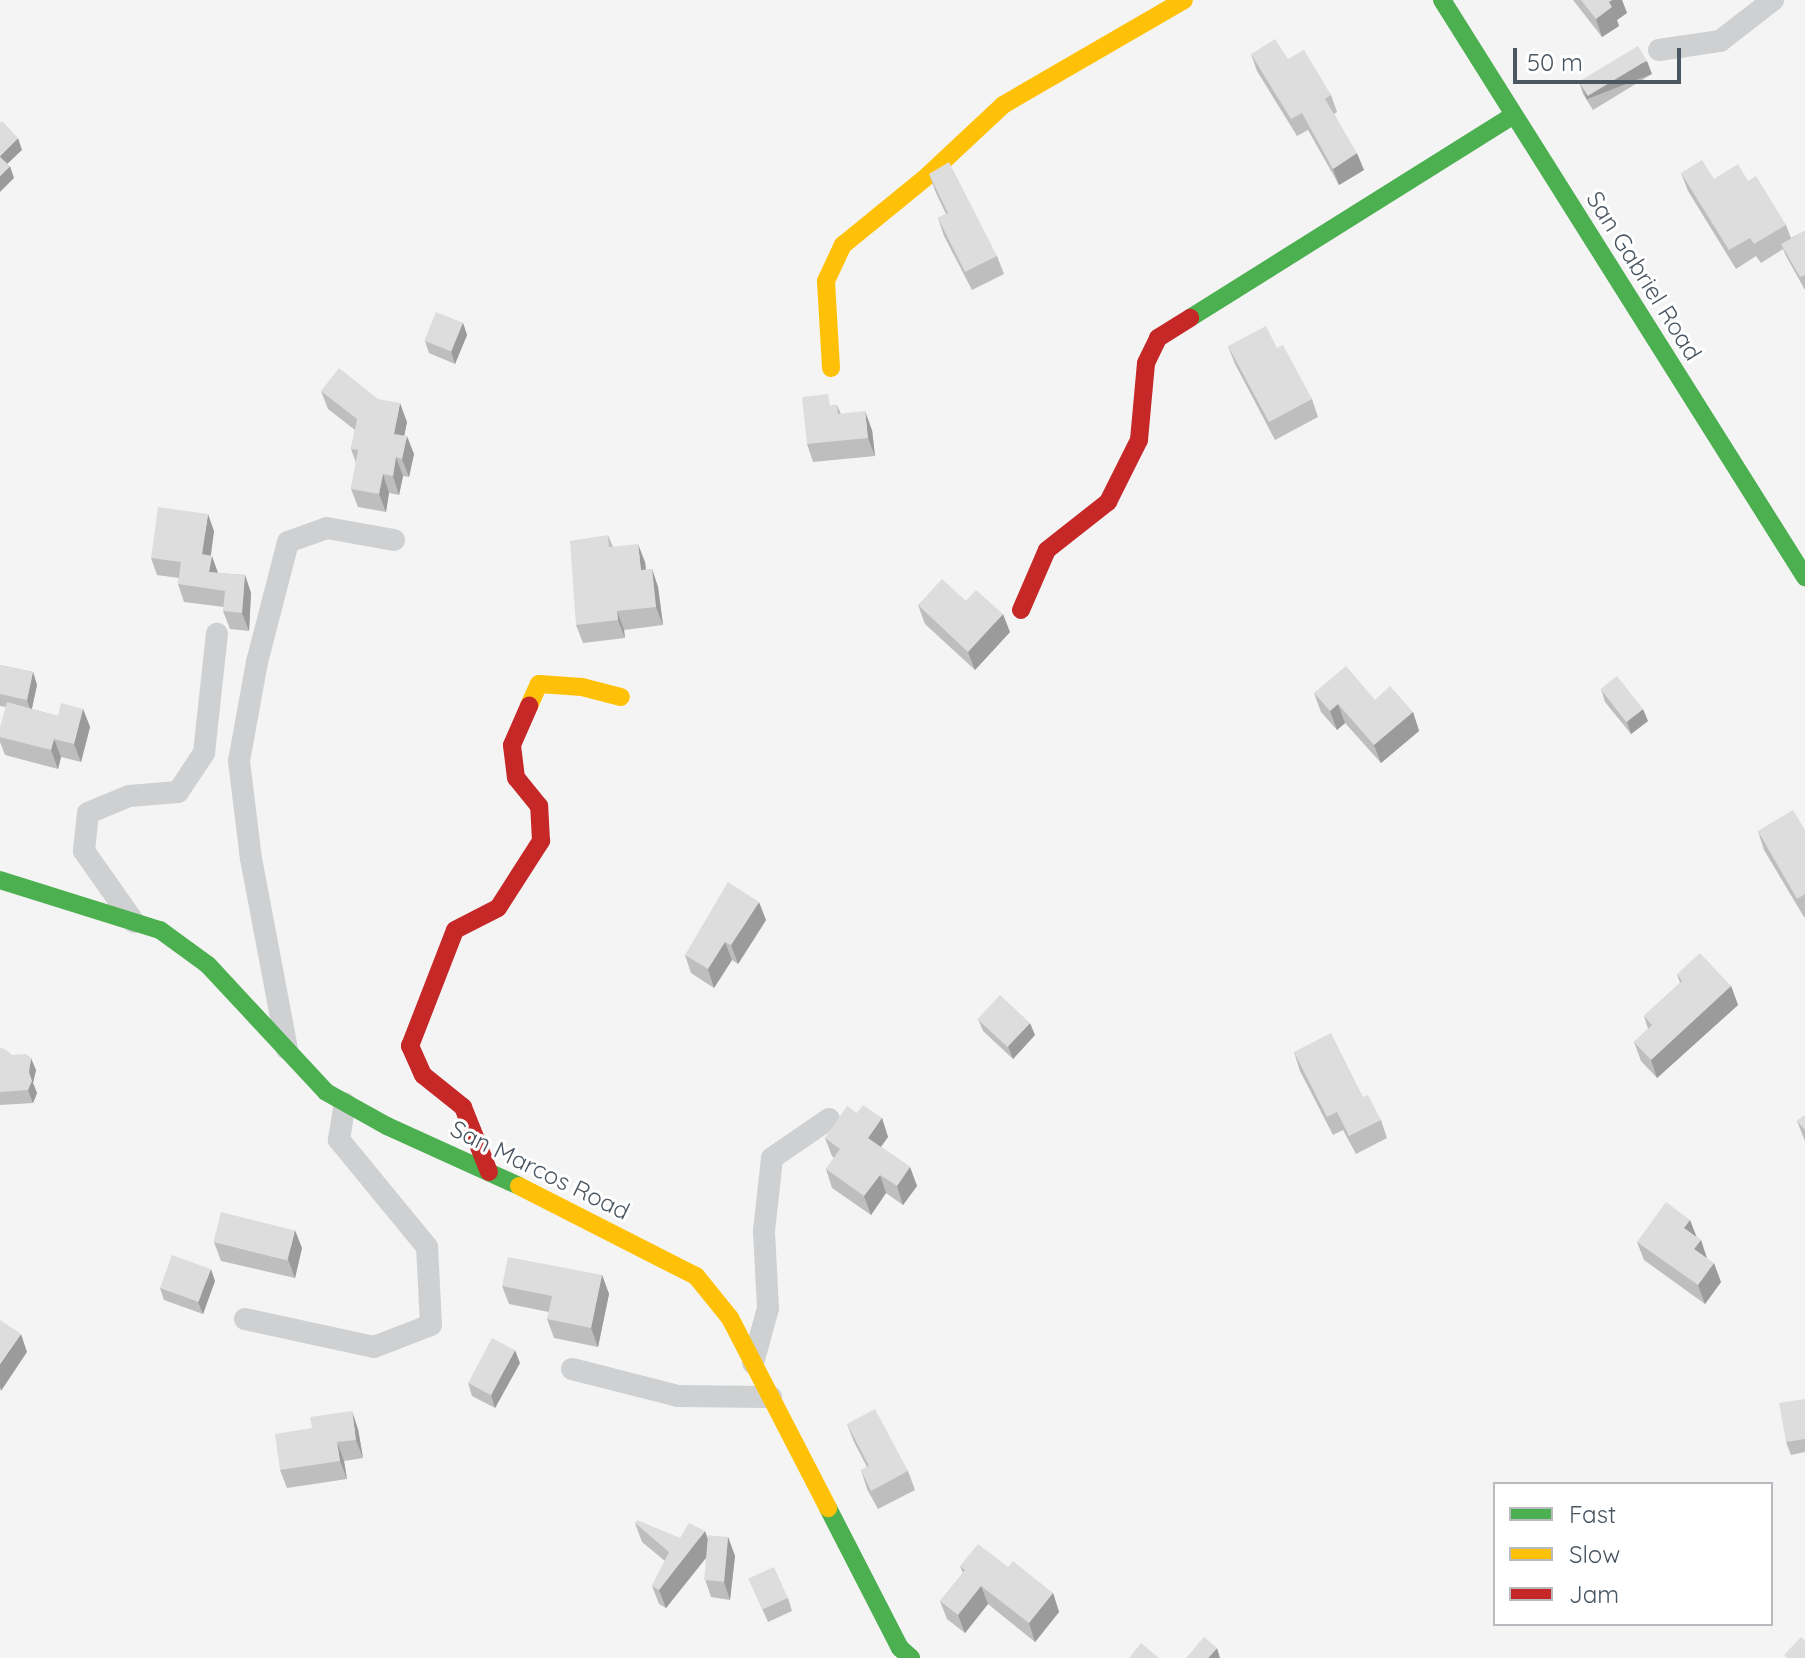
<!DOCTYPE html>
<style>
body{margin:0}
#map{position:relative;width:1805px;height:1658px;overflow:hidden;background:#f4f4f4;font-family:Quicksand,sans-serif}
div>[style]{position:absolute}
.street>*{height:22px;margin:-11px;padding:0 11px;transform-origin:11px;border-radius:11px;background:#ced0d2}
.fast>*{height:18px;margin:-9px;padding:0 9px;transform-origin:9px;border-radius:9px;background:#4caf50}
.slow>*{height:18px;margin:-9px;padding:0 9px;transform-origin:9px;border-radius:9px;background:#ffc107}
.jam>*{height:18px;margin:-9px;padding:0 9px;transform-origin:9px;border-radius:9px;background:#c62828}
.wall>*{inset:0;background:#bebebf}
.shaded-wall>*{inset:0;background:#9b9b9b;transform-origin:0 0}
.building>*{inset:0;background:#ddddde;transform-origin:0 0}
span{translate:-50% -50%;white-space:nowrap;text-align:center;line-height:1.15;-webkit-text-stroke:6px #fff;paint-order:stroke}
.street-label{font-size:24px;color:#4a5661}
.legend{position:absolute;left:1493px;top:1482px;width:280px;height:144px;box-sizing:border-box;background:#fff;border:2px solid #b7bbc0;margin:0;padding:10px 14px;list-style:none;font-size:24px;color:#4a5661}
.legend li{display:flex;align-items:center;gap:16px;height:40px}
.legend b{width:40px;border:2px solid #b7bbc0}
.scale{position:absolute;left:1513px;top:48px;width:168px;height:36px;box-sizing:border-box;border:4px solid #4a5661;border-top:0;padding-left:10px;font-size:24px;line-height:28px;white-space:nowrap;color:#4a5661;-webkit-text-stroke:6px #fff;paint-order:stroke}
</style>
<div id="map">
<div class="street">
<i style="left:1659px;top:50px;width:62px;rotate:-8.4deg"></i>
<i style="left:1720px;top:41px;width:67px;rotate:-37.7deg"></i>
<i style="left:134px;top:922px;width:87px;rotate:-125.2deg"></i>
<i style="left:84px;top:851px;width:38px;rotate:-84deg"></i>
<i style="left:88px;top:813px;width:44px;rotate:-22.5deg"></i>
<i style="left:129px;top:796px;width:49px;rotate:-4.7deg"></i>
<i style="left:178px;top:792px;width:47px;rotate:-56.3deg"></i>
<i style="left:204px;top:753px;width:120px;rotate:-83.8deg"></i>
<i style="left:287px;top:1049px;width:193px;rotate:-100.7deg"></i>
<i style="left:251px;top:859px;width:99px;rotate:-97deg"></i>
<i style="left:239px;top:761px;width:101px;rotate:-79.7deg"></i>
<i style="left:257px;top:662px;width:124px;rotate:-75.5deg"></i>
<i style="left:288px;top:542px;width:41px;rotate:-19.7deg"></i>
<i style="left:327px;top:528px;width:68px;rotate:10.2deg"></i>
<i style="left:245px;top:1319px;width:132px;rotate:12.2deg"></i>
<i style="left:374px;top:1347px;width:61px;rotate:-21.1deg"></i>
<i style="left:431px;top:1325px;width:78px;rotate:-92.9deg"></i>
<i style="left:427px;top:1247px;width:139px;rotate:-129.4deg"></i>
<i style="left:339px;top:1140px;width:37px;rotate:-81deg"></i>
<i style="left:753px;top:1363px;width:57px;rotate:-74.7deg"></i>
<i style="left:768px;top:1308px;width:77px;rotate:-93deg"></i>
<i style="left:764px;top:1231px;width:73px;rotate:-83.7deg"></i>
<i style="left:772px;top:1158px;width:69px;rotate:-34.4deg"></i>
<i style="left:572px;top:1369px;width:109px;rotate:14.3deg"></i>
<i style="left:678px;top:1396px;width:93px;rotate:0.6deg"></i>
</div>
<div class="fast">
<i style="left:1442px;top:0;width:682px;rotate:57.83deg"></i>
<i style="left:1190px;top:318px;width:382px;rotate:-32.1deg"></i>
<i style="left:0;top:880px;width:168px;rotate:17.4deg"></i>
<i style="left:160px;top:930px;width:59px;rotate:36.1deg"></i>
<i style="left:208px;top:965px;width:173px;rotate:47.1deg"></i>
<i style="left:326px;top:1092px;width:70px;rotate:29.1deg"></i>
<i style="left:387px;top:1126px;width:145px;rotate:24.4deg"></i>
<i style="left:828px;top:1508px;width:157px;rotate:62.8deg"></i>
<i style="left:900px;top:1648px;width:15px;rotate:42deg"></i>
</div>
<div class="slow">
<i style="left:831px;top:368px;width:87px;rotate:-93.3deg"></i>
<i style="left:826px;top:281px;width:40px;rotate:-65deg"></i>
<i style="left:843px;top:245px;width:104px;rotate:-39.2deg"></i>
<i style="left:924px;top:179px;width:108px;rotate:-43.1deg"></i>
<i style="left:1003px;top:105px;width:209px;rotate:-30.1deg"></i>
<i style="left:529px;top:706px;width:24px;rotate:-66deg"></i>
<i style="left:539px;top:684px;width:43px;rotate:4deg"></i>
<i style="left:582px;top:687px;width:40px;rotate:14.4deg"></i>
<i style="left:519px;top:1186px;width:199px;rotate:27deg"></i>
<i style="left:696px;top:1276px;width:54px;rotate:51deg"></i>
<i style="left:730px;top:1318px;width:214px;rotate:62.7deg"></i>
</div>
<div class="jam">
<i style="left:1021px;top:610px;width:65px;rotate:-66.6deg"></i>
<i style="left:1047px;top:550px;width:78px;rotate:-38.2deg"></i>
<i style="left:1108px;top:502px;width:69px;rotate:-63.4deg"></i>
<i style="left:1139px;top:440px;width:77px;rotate:-84.8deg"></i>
<i style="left:1146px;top:363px;width:28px;rotate:-64deg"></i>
<i style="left:1158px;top:338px;width:38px;rotate:-32deg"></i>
<i style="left:489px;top:1172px;width:70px;rotate:-111.8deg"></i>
<i style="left:463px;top:1107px;width:51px;rotate:-141.3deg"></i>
<i style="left:423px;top:1075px;width:32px;rotate:-114deg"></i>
<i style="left:410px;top:1046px;width:124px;rotate:-68.8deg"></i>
<i style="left:455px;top:930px;width:48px;rotate:-27.1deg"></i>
<i style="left:498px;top:908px;width:80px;rotate:-57.3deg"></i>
<i style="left:541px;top:841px;width:35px;rotate:-93deg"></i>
<i style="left:539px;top:806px;width:36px;rotate:-129deg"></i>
<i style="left:516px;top:778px;width:33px;rotate:-97deg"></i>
<i style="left:512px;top:745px;width:43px;rotate:-66.4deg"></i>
</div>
<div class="wall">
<i style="clip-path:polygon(1573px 0,1622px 0,1627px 13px,1617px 20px,1619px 26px,1602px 37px)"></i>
<i style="clip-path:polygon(1251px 54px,1288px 59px,1331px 95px,1337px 112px,1334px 114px,1364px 170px,1339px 185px,1308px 130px,1297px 136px,1257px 71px)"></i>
<i style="clip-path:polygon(1652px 74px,1593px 110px,1583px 94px,1579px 82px)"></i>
<i style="clip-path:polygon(1681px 173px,1714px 179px,1748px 181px,1786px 225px,1791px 238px,1805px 231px,1805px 290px,1786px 256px,1783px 249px,1761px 263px,1756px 256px,1736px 269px,1688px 191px)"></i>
<i style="clip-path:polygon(929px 174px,997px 256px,1004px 274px,972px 290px,944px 236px,938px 218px,946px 214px,936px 193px)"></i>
<i style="clip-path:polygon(463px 323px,467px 335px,455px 364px,429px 353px,425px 341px)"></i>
<i style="clip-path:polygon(1228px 346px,1277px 348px,1312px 399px,1318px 417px,1275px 440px,1235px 364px)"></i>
<i style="clip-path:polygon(321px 391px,407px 422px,404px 435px,414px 454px,409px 477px,403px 476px,399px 495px,389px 493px,386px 512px,358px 507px,351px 489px,356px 463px,351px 449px,355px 430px,328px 409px)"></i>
<i style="clip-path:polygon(833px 405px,837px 405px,841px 414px,872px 430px,875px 456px,813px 462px,807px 444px)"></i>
<i style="clip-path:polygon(214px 531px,211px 556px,218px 573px,245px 575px,251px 593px,249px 631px,230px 629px,223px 611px,224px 607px,184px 602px,178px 584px,179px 578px,157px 575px,151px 558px)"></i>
<i style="clip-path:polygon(608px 535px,613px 547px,645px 562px,646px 570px,652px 569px,658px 587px,663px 625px,624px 630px,625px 638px,583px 643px,576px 625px)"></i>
<i style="clip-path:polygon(966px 601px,1010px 632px,975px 670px,925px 624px,918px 605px)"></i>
<i style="clip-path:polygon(0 665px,33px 672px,37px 685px,32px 709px,58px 716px,83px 709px,90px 727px,81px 762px,61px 757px,58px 769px,5px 755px,0 742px,0 729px,6px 707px,0 706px)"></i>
<i style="clip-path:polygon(1601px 689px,1648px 721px,1631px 734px,1605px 702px)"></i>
<i style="clip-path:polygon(1314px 693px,1375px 700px,1413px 712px,1419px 731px,1381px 763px,1345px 723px,1337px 730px,1321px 712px)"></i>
<i style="clip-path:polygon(1805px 830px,1805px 917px,1804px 917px,1764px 850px,1758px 831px)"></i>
<i style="clip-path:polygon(766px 920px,738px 964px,732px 960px,714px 988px,691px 973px,685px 955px)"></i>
<i style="clip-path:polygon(1677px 974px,1731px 986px,1738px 1005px,1657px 1078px,1641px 1061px,1634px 1042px,1648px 1029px,1644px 1016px,1680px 983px)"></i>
<i style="clip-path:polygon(978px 1019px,1035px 1035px,1013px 1059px,983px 1031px)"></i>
<i style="clip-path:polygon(0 1048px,36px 1070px,33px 1083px,37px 1093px,33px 1103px,0 1105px)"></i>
<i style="clip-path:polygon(1294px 1052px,1363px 1097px,1381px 1120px,1387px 1138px,1356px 1154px,1343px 1130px,1333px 1135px,1300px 1071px)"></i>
<i style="clip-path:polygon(857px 1113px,882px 1118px,888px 1137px,881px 1147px,910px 1167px,917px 1186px,903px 1205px,886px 1193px,871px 1215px,832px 1188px,826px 1169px,834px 1158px,832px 1156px,825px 1138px)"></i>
<i style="clip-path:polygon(1805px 1115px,1805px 1141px,1797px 1121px)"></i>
<i style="clip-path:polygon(1690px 1220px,1696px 1237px,1701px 1240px,1707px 1258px,1721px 1282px,1705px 1304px,1644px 1260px,1637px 1242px)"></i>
<i style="clip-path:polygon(214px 1242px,302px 1248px,295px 1278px,221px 1261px)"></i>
<i style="clip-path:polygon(602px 1275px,609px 1294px,598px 1347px,554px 1338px,547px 1319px,549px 1312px,509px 1304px,502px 1286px)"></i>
<i style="clip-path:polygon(215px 1281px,203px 1314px,164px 1300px,160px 1288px)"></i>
<i style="clip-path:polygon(520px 1363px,495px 1408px,472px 1396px,468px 1383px)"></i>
<i style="clip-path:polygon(1805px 1399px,1805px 1452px,1791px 1455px,1786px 1442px)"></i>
<i style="clip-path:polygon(847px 1424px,908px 1471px,915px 1490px,878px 1509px,867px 1489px,861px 1470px,867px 1467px,854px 1442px)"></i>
<i style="clip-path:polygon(358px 1429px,363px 1458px,344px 1461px,347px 1479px,287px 1488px,280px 1470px)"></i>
<i style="clip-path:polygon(635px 1523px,680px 1538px,708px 1539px,728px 1537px,735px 1556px,730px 1600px,711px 1597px,705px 1579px,707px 1557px,666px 1608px,659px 1604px,652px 1586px,665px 1561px,642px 1542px)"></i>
<i style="clip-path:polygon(960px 1566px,1008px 1567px,1053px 1593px,1059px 1612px,1035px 1642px,988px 1604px,965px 1633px,947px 1619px,940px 1601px,963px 1573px)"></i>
<i style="clip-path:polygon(749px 1579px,788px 1598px,792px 1611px,768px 1622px)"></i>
</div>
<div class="shaded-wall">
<i style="clip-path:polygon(1612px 0,1622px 0,1627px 13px,1617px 20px,1619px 26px,1602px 37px,1596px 19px,1609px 2px)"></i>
<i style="left:1647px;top:61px;width:14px;height:70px;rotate:69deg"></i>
<i style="clip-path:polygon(18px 138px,22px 150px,3px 168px,0 156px)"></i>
<i style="clip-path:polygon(1357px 153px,1364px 170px,1339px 185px,1333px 169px)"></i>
<i style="clip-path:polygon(10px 166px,14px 178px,0 192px,0 176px)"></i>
<i style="clip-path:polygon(463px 323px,467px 335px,455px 364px,451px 351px)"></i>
<i style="clip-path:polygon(400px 403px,407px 422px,401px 452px,394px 434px)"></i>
<i style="clip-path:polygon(865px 411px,872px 430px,875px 456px,868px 438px)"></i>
<i style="clip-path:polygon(407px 436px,414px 454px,409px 477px,402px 459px)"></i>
<i style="clip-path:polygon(396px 457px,403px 476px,399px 495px,393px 476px)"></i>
<i style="clip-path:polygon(383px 474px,389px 493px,386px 512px,379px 494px)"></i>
<i style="clip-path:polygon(208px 514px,214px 531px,208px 572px,202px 554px)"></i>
<i style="clip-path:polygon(638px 544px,645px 562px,648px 589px,641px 570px)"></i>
<i style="clip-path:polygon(212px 556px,218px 573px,209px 572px)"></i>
<i style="clip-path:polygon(652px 569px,658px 587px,663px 625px,656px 607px)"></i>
<i style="clip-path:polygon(245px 575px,251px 593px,249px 631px,242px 613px)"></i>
<i style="clip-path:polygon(617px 611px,624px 630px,625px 638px,618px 620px)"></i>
<i style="clip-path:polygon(1003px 614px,1010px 632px,975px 670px,968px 652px)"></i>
<i style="clip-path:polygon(33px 672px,37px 685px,31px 712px,27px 700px)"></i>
<i style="clip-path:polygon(1338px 704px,1345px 723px,1337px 730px,1330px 711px)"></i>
<i style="clip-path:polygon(83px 709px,90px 727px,81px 762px,74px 744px)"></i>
<i style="clip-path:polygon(1643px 709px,1648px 721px,1631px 734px,1627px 722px)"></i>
<i style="clip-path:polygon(1413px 712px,1419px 731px,1381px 763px,1374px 745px)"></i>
<i style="clip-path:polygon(54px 739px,61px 757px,58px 769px,51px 750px)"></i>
<i style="clip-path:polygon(759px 902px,766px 920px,738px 964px,731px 945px)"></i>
<i style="clip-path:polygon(725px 942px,732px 960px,714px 988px,708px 969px)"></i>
<i style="clip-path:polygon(1731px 986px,1738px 1005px,1657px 1078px,1651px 1060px)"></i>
<i style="clip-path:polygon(1030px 1023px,1035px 1035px,1013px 1059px,1008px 1046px)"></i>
<i style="clip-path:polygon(31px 1058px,36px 1070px,33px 1083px,37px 1093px,33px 1103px,28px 1090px,29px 1072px)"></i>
<i style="clip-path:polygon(882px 1118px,888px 1137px,874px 1156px,868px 1138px)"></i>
<i style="clip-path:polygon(910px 1167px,917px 1186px,903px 1205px,897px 1186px)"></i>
<i style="clip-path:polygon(880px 1175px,886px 1193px,871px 1215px,864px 1196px)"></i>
<i style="clip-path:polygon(1690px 1220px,1697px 1238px,1684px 1228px)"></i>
<i style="clip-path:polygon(295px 1230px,302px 1248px,295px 1278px,288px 1259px)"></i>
<i style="clip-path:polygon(1701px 1240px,1707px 1259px,1694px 1249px)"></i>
<i style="clip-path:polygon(1714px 1263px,1721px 1282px,1705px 1304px,1698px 1285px)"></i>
<i style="clip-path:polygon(211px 1269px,215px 1281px,203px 1314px,198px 1302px)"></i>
<i style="clip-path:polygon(602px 1275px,609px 1294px,598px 1347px,591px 1328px)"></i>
<i style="clip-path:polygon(21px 1334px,27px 1352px,1px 1391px,0 1387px,0 1364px)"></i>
<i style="clip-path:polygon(515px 1350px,520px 1363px,495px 1408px,491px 1395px)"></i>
<i style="clip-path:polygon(352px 1411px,358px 1429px,363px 1458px,356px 1440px)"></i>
<i style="clip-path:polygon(337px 1442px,344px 1461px,347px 1479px,340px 1461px)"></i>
<i style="clip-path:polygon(705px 1531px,712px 1550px,666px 1608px,659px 1590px)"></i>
<i style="clip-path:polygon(728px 1537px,735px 1556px,730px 1600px,724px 1582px)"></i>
<i style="clip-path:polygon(981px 1586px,988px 1604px,965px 1633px,958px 1615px)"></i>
<i style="clip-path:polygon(1053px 1593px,1059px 1612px,1035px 1642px,1029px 1623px)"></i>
<i style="clip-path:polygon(1217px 1648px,1220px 1658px,1208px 1658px)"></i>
</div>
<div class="building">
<i style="clip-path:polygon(1581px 0,1612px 0,1609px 2px,1612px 7px,1596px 19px)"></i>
<i style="clip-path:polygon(1275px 39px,1288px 59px,1304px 50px,1331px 95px,1325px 99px,1357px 153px,1333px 169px,1302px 113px,1291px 119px,1251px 54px)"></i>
<i style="left:1638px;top:46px;width:17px;height:69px;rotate:59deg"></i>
<i style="clip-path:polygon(2px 121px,18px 138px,0 156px,0 123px)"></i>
<i style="clip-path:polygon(0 157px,10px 166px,0 176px)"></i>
<i style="clip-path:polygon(1702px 160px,1714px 179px,1738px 164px,1748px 181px,1756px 176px,1786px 225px,1754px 244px,1750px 238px,1729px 250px,1681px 173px)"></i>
<i style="clip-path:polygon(949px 162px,997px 256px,965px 272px,938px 218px,948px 213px,929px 174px)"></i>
<i style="clip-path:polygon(1805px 231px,1805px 275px,1800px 277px,1781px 244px)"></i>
<i style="left:436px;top:312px;width:29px;height:31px;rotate:22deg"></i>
<i style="clip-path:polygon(1266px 326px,1277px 348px,1283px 345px,1312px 399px,1269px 422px,1228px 346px)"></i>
<i style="clip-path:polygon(339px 368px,378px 399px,400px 403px,394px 434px,407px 436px,402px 459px,396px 457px,393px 476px,383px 474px,379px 494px,351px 489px,358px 450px,351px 449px,357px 419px,321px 391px)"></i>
<i style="clip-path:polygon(828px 394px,830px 406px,837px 405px,838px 414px,865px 411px,868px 438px,807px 444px,802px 397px)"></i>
<i style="clip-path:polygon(158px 507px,208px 514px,202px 554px,212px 556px,209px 572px,245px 575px,242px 613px,223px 611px,225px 591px,178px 584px,181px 562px,151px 558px)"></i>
<i style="clip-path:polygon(608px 535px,609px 547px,638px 544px,641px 570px,652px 569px,656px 607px,617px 611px,618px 620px,576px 625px,570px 541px)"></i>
<i style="clip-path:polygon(942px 579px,966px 601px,976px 590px,1003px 614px,968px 652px,918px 605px)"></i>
<i style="clip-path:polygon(0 665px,33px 672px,27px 700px,0 694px)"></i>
<i style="clip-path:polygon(1346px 666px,1375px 700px,1390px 686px,1413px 712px,1374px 745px,1338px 704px,1330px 711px,1314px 693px)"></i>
<i style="left:1617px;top:676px;width:42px;height:21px;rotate:52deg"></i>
<i style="clip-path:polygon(7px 702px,58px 716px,61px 703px,83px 709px,74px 744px,54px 739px,51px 750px,0 737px,0 728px)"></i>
<i style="clip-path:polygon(1793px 810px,1805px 830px,1805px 894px,1797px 899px,1758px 831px)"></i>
<i style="clip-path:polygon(728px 882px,759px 902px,731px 945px,725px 942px,708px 969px,685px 955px)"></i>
<i style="clip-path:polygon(1700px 953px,1731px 986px,1651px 1060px,1634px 1042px,1652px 1025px,1644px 1016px,1682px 981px,1677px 974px)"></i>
<i style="left:1000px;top:995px;width:41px;height:33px;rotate:43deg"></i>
<i style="clip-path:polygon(1331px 1033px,1363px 1097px,1368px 1095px,1381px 1120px,1349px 1136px,1337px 1112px,1327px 1117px,1294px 1052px)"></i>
<i style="clip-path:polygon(0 1048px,5px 1049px,12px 1055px,26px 1054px,31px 1058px,29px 1072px,32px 1081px,28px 1090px,0 1092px)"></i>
<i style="clip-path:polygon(863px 1105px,882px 1118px,868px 1138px,910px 1167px,897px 1186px,880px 1175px,864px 1196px,826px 1169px,840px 1149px,825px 1138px,847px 1106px,857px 1113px)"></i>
<i style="clip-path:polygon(1805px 1115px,1805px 1130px,1797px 1121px)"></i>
<i style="clip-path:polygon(1666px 1202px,1690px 1220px,1684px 1228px,1701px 1240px,1694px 1249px,1714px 1263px,1698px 1285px,1637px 1242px)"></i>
<i style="left:221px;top:1212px;width:76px;height:31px;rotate:14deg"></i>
<i style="left:172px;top:1255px;width:41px;height:35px;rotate:20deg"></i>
<i style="clip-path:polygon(508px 1257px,602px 1275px,591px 1328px,547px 1319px,552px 1296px,502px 1286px)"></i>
<i style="clip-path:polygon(0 1320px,21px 1334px,0 1364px)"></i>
<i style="left:492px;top:1338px;width:26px;height:51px;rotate:28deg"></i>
<i style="clip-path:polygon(1805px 1399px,1805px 1439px,1786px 1442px,1779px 1403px)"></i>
<i style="clip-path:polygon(875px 1409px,908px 1471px,871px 1491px,861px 1470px,869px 1466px,847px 1424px)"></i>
<i style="clip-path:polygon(352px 1411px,356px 1440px,337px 1442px,340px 1461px,280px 1470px,275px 1434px,312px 1428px,310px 1417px)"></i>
<i style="clip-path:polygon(637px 1520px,680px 1538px,689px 1523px,705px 1531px,659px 1590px,652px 1586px,669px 1552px,635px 1523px)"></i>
<i style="left:728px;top:1537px;width:45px;height:20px;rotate:95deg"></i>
<i style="clip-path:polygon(978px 1544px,1008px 1567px,1013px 1561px,1053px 1593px,1029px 1623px,981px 1586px,958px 1615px,940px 1601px,965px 1570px,960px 1566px)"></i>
<i style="left:774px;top:1567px;width:34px;height:28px;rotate:66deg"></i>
<i style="clip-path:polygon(1204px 1637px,1217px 1648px,1208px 1658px,1186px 1658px)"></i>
<i style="clip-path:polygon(1801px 1637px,1805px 1641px,1805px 1658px,1788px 1658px,1784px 1655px)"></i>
<i style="clip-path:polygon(1141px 1643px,1159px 1658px,1129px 1658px)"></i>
</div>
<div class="street-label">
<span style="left:1644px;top:276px;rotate:58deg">San Gabriel Road</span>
<span style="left:540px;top:1170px;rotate:26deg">San Marcos Road</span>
</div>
<ul class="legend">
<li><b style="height:10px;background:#4caf50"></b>Fast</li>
<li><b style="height:10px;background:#ffc107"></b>Slow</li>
<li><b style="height:10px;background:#c62828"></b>Jam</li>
</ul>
<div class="scale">50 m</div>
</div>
